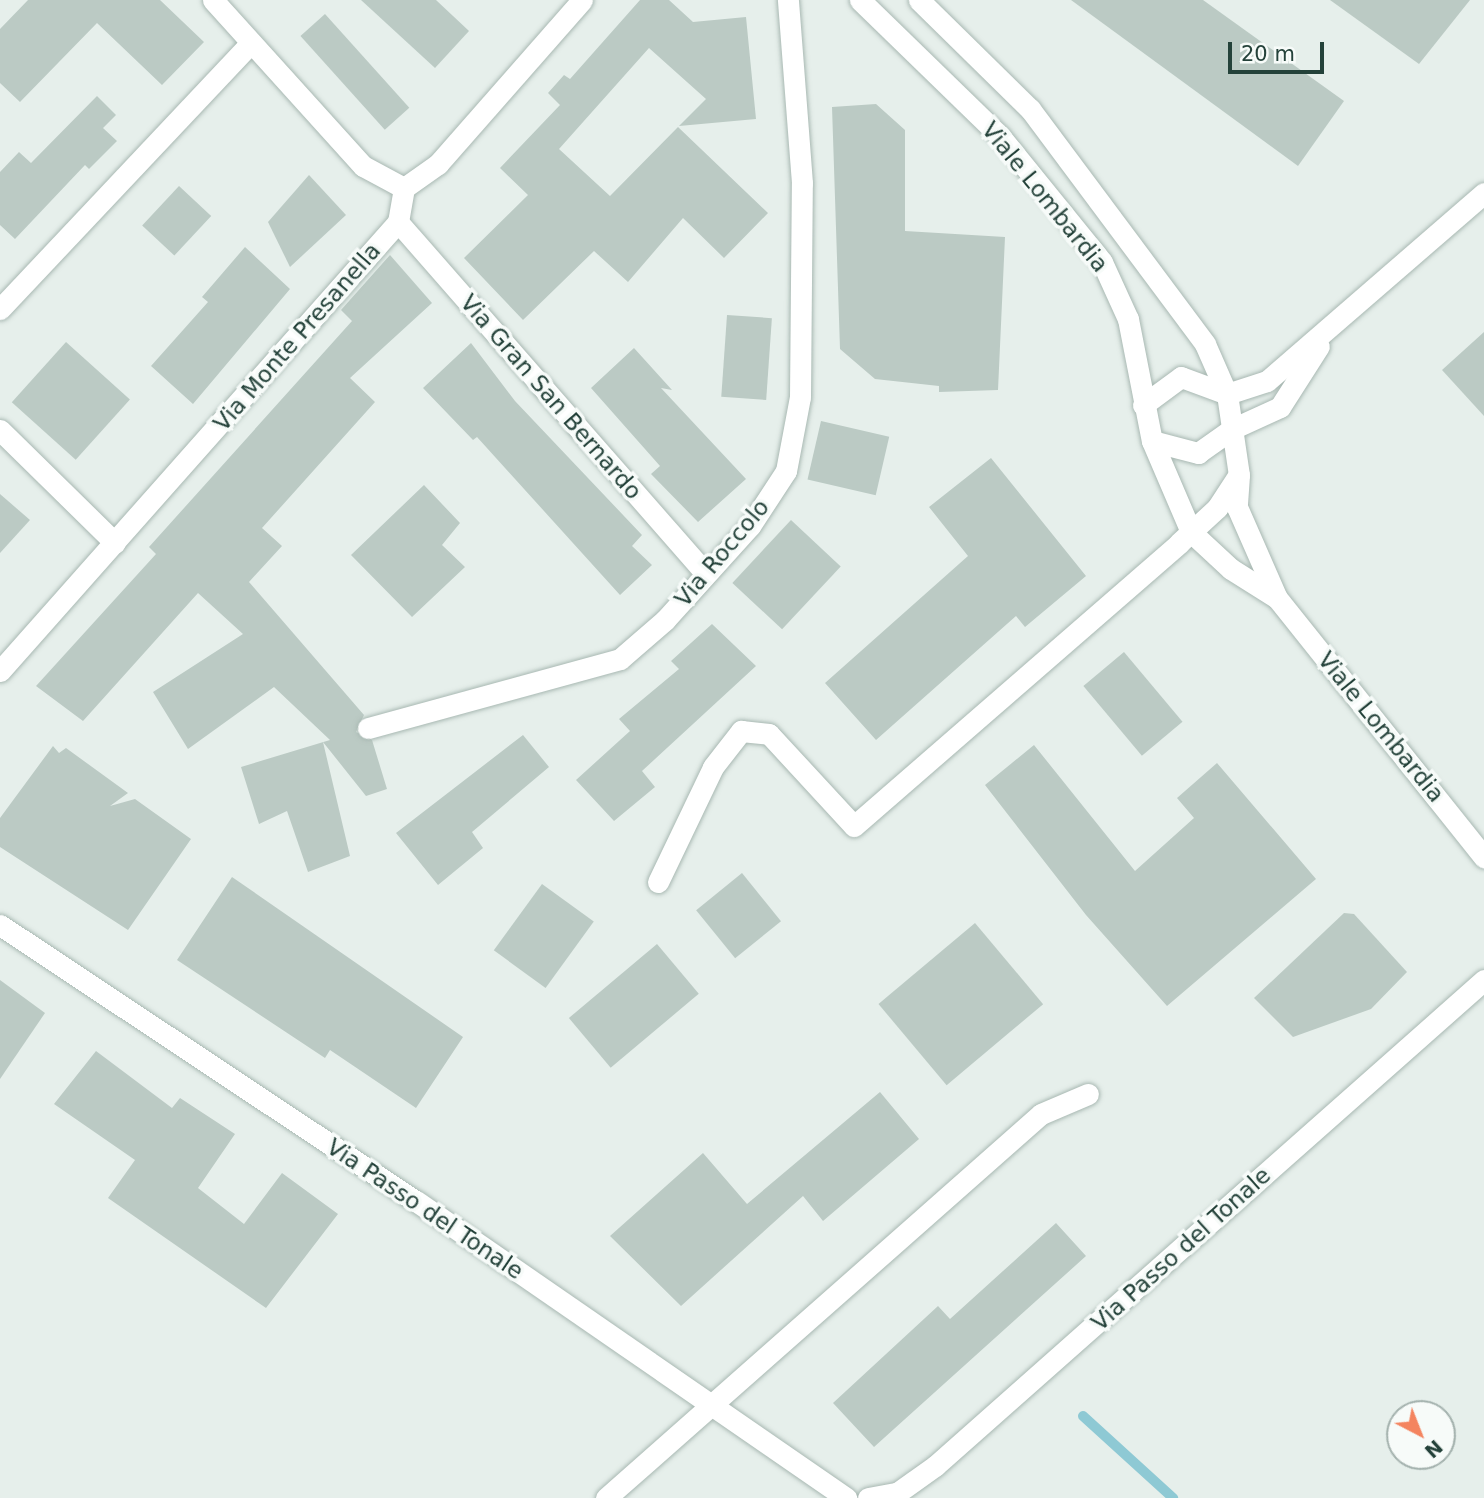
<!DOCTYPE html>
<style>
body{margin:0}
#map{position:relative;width:1484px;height:1498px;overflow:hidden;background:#e6efeb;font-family:"DejaVu Sans",sans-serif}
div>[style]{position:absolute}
.stream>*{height:10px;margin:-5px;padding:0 5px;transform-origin:5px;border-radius:5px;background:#8ec9d4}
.building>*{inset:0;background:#bbcac4;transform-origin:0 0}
.roads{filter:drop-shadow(0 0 2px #a8b8b2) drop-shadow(0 0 2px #a8b8b2)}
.minor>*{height:21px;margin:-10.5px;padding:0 10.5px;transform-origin:10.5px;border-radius:10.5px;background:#fff}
span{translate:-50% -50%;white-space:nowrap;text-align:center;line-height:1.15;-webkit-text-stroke:7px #f7fbf9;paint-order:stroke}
.street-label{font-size:23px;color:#24423a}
.north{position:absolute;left:1386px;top:1400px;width:70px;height:70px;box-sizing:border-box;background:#f7fbf9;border:2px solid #a3b1ad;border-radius:50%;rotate:138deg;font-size:19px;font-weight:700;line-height:28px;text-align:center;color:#24423a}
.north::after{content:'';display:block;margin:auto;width:24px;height:32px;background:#f4845f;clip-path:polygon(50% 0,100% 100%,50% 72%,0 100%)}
.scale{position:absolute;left:1228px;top:42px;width:96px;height:32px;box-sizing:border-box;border:4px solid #24423a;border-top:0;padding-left:9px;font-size:21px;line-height:24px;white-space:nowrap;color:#24423a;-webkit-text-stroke:5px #f7fbf9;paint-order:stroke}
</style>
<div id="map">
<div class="stream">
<i style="left:1083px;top:1416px;width:122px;rotate:42.3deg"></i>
</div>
<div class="building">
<i style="clip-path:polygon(28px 0,160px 0,204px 42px,162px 85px,97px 23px,20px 102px,0 83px,0 29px)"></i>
<i style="clip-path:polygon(361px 0,436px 0,469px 31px,435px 68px)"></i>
<i style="clip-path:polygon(640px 0,669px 0,693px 22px,746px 17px,756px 119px,679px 126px,706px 99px,649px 48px,559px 149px,610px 196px,678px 127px,768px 213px,724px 258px,683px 218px,628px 282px,594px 251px,523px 320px,464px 258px,528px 195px,500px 168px,560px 105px,548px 93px,564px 75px,570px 79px)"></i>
<i style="clip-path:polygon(1071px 0,1203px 0,1344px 101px,1298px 166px)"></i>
<i style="clip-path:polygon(1330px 0,1470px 0,1419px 64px)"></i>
<i style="left:325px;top:14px;width:126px;height:33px;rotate:48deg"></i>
<i style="clip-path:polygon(97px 96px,116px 115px,103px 128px,117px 141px,89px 169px,85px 165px,15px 239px,0 225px,0 172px,19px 152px,31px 163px)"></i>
<i style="clip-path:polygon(876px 104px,905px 130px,905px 231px,1005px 237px,998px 390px,939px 392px,939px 386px,875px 379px,840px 349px,832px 107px)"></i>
<i style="clip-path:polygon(309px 175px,346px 215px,290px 267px,268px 222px)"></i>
<i style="left:179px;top:186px;width:44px;height:54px;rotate:43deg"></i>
<i style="clip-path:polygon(245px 247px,290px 289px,193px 404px,151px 366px,208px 302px,202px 297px)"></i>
<i style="clip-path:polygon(390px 255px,432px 303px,350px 378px,375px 402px,262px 528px,282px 546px,249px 582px,364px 715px,356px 732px,372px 740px,387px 789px,366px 796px,323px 742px,350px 856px,308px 872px,287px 811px,259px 824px,241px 767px,330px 740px,274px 687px,188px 749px,153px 692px,243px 634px,198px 593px,83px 721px,36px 686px,156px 554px,149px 547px,352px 321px,341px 310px)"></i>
<i style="left:727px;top:315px;width:45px;height:82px;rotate:4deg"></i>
<i style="clip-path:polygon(1484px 332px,1484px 416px,1442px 370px)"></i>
<i style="left:66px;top:342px;width:86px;height:81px;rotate:42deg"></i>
<i style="clip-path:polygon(471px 343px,515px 401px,642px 535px,632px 546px,652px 565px,620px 595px,477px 437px,473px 440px,423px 388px)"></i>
<i style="clip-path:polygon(634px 348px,672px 390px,661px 388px,746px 479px,698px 522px,651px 474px,660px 466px,591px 388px)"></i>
<i style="left:821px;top:421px;width:70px;height:60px;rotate:13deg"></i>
<i style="clip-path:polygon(991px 458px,1086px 576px,1025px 627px,1016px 616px,876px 740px,825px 683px,968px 556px,929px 507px)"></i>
<i style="clip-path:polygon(424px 485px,460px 523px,442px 545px,465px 567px,412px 617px,351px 555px)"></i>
<i style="clip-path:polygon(0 494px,30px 520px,0 553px)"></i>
<i style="left:791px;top:520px;width:68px;height:86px;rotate:43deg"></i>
<i style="clip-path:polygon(712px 624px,756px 666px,642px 771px,655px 787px,614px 821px,576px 780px,630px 731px,619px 719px,679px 669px,671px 661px)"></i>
<i style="left:1124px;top:652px;width:91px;height:53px;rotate:50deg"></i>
<i style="clip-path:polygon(523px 735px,549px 767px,472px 832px,483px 848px,438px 885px,396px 833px)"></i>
<i style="clip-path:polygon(1034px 745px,1135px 871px,1194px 818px,1177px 798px,1217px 763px,1316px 879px,1167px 1006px,1086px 915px,985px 785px)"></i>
<i style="clip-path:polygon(53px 746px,59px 753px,66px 748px,128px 793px,110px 806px,135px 799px,191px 839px,128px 930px,0 847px,0 818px)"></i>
<i style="left:742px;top:873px;width:62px;height:59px;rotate:51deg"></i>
<i style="clip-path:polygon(232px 877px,463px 1037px,416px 1108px,330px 1050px,325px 1058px,177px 960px)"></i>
<i style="left:542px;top:884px;width:64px;height:82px;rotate:36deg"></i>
<i style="clip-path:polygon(1344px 913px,1354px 914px,1407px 972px,1371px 1009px,1293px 1037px,1254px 998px)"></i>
<i style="left:975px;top:923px;width:106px;height:126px;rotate:50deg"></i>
<i style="left:657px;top:944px;width:65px;height:115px;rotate:50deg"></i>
<i style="clip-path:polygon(0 980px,45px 1013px,0 1079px)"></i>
<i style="clip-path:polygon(96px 1051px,172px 1108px,180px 1098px,235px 1134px,198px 1188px,244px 1224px,282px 1173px,338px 1214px,266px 1308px,108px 1198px,135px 1160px,54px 1104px)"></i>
<i style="clip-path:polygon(880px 1092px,919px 1139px,823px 1221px,803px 1196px,681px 1306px,610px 1236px,703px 1153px,747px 1204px)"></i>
<i style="clip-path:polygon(1056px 1223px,1086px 1256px,874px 1447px,833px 1403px,938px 1306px,950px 1319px)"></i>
</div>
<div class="roads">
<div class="minor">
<i style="left:213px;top:0;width:224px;rotate:47.9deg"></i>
<i style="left:363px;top:166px;width:47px;rotate:28.2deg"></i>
<i style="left:860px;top:0;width:195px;rotate:44.2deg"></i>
<i style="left:1000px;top:136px;width:162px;rotate:51deg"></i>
<i style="left:1102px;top:262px;width:63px;rotate:65.5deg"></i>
<i style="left:1128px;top:319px;width:124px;rotate:78.9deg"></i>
<i style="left:1152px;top:441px;width:99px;rotate:66.8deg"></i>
<i style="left:1191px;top:532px;width:54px;rotate:42.8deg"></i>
<i style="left:1231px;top:569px;width:54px;rotate:32.2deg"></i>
<i style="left:919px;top:0;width:156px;rotate:44.5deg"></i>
<i style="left:1030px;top:109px;width:293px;rotate:53.3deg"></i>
<i style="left:1205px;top:344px;width:55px;rotate:66.3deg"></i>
<i style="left:1227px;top:394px;width:82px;rotate:81.6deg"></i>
<i style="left:1239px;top:475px;width:32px;rotate:94deg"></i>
<i style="left:1237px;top:507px;width:99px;rotate:66.3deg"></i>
<i style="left:1277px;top:598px;width:332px;rotate:51.4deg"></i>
<i style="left:398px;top:222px;width:465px;rotate:48.8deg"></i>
<i style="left:0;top:309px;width:366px;rotate:-46.7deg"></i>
<i style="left:1143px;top:405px;width:47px;rotate:-36.4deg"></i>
<i style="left:1181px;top:377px;width:49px;rotate:20.3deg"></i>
<i style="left:1227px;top:394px;width:42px;rotate:-18deg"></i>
<i style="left:1267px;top:381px;width:287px;rotate:-40.9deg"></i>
<i style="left:0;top:430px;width:161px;rotate:44.5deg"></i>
<i style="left:1152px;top:441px;width:48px;rotate:14.6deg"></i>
<i style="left:1198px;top:453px;width:42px;rotate:-35.2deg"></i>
<i style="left:1232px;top:429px;width:53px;rotate:-24.6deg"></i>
<i style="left:1280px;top:407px;width:72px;rotate:-57.4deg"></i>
<i style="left:0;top:671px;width:600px;rotate:-48.45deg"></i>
<i style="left:398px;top:222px;width:35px;rotate:-80deg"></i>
<i style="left:404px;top:188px;width:42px;rotate:-35.2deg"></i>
<i style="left:438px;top:164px;width:218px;rotate:-48.7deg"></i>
<i style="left:368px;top:728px;width:261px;rotate:-15.3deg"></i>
<i style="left:620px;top:659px;width:60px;rotate:-40.9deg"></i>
<i style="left:665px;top:620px;width:127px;rotate:-47.9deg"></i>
<i style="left:750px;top:526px;width:66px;rotate:-56.8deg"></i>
<i style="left:786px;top:471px;width:75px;rotate:-79.3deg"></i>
<i style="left:800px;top:397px;width:214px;rotate:-89.5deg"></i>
<i style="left:802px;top:183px;width:184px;rotate:-94.4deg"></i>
<i style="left:658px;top:882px;width:127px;rotate:-64.4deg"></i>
<i style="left:713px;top:767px;width:46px;rotate:-52.1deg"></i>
<i style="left:741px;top:731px;width:28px;rotate:6deg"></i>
<i style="left:769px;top:734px;width:125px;rotate:47.3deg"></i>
<i style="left:854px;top:826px;width:431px;rotate:-41deg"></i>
<i style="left:1179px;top:543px;width:52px;rotate:-42.6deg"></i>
<i style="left:1217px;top:508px;width:38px;rotate:-57deg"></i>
<i style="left:0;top:925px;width:499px;rotate:33.6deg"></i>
<i style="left:416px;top:1201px;width:523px;rotate:34.63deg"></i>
<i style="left:606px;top:1498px;width:580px;rotate:-41.44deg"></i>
<i style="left:1041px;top:1114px;width:51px;rotate:-23.1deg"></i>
<i style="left:868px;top:1498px;width:29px;rotate:-10deg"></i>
<i style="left:897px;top:1493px;width:47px;rotate:-35.4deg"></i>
<i style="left:935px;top:1466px;width:733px;rotate:-41.52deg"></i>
</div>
</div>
<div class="street-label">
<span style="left:1045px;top:197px;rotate:51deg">Viale Lombardia</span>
<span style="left:297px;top:337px;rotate:-49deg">Via Monte Presanella</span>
<span style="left:551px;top:397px;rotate:49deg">Via Gran San Bernardo</span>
<span style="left:722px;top:553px;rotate:-50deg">Via Roccolo</span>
<span style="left:1381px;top:727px;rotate:51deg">Viale Lombardia</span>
<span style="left:425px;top:1209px;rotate:34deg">Via Passo del Tonale</span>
<span style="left:1181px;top:1249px;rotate:-42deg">Via Passo del Tonale</span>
</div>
<div class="north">N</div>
<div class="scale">20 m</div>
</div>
